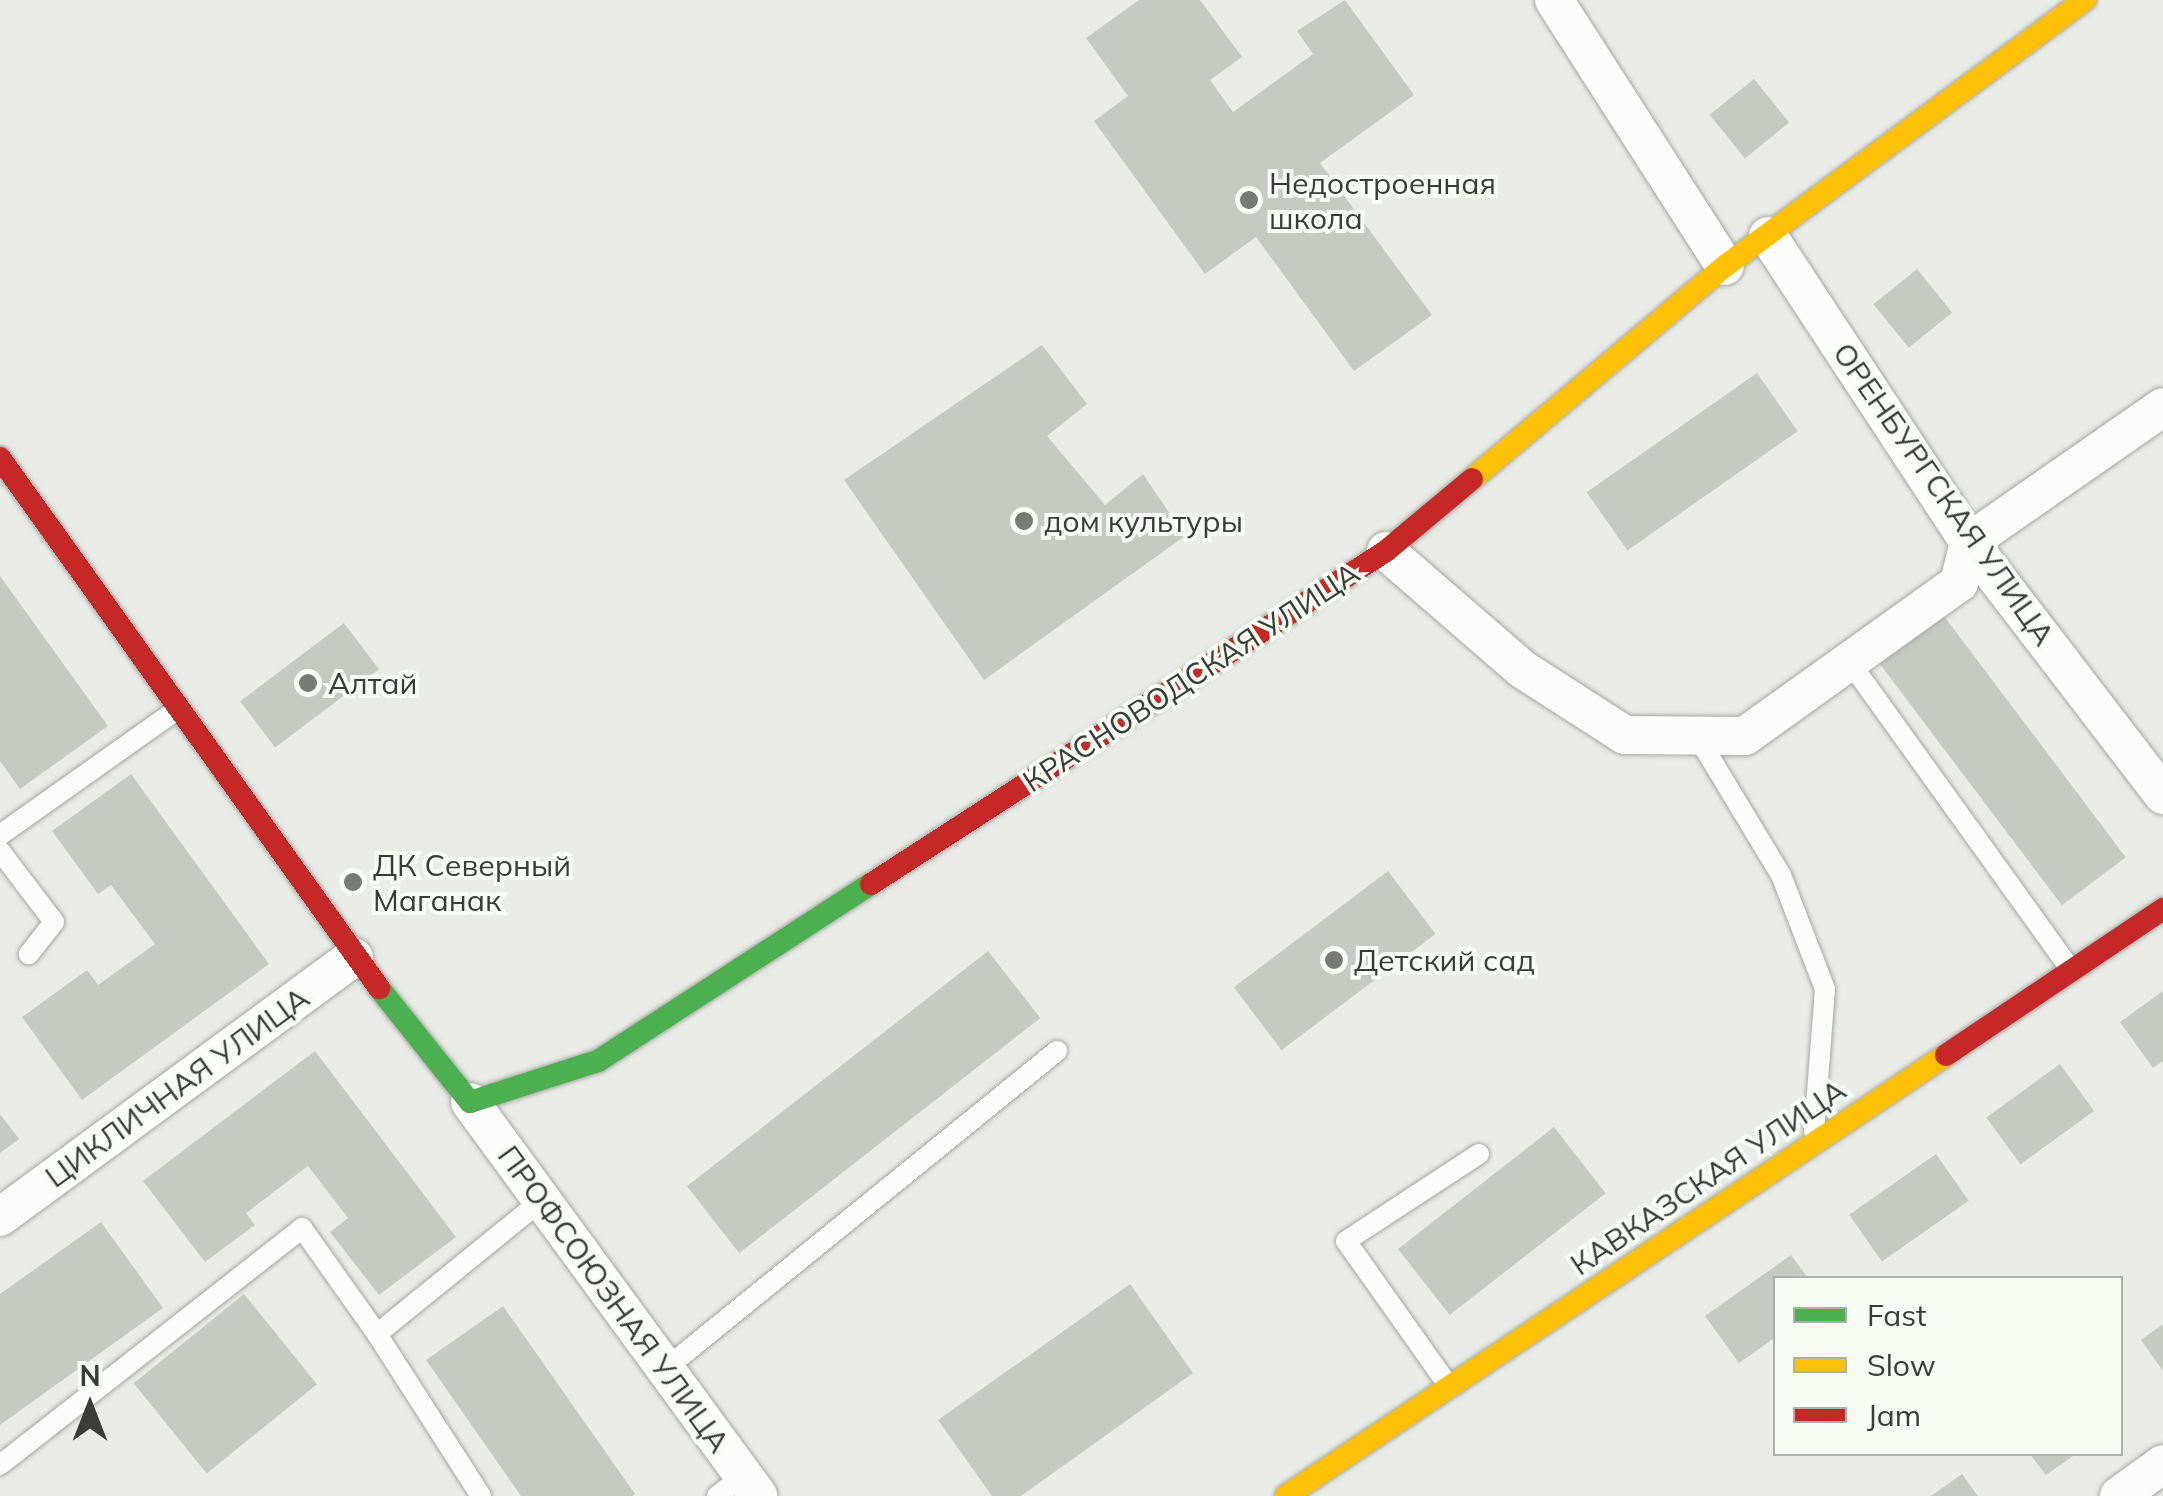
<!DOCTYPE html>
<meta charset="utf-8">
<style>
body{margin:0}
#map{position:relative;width:2163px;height:1496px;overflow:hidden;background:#eaede7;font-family:Mulish,sans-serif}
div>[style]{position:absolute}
.building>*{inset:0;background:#c6cbc2;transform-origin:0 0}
.roads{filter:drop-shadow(0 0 2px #a5a8a3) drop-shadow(0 0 2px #a5a8a3)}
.lane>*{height:20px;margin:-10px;padding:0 10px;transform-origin:10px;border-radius:10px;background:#fcfcfb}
.street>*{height:38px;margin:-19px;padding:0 19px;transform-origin:19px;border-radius:19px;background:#fcfcfb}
.fast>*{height:22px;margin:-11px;padding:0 11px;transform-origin:11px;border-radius:11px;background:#4caf50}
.slow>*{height:22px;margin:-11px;padding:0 11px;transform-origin:11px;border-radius:11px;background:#ffc107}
.jam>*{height:22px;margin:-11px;padding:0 11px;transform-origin:11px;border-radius:11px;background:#c62828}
.dots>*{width:28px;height:28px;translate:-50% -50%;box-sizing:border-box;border:5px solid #f6fdf2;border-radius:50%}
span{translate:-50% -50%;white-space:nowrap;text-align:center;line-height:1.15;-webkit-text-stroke:8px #f6fdf2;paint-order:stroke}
.poi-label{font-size:30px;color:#3a3c38}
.left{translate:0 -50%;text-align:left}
.street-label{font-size:30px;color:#3a3c38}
.legend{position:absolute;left:1773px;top:1276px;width:350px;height:180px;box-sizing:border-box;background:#f6fdf2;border:2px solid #abb0a8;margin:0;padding:12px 18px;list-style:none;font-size:30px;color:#3a3c38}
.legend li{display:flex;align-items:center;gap:20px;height:50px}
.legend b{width:50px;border:2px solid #abb0a8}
.north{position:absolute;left:40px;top:1356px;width:100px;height:100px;-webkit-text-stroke:8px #f6fdf2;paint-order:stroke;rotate:0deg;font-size:28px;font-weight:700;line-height:40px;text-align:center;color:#3a3c38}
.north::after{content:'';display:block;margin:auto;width:35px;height:45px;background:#3a3c38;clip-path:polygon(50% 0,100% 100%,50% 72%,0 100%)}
</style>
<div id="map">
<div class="building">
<i style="clip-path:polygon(1139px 0,1200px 0,1242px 57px,1210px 80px,1233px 112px,1313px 54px,1297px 31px,1345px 0,1414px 95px,1320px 163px,1432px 315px,1354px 371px,1256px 237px,1205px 274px,1094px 121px,1128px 96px,1086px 38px)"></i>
<i style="left:1754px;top:79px;width:56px;height:57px;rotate:51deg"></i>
<i style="left:1917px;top:269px;width:56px;height:56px;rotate:51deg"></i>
<i style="clip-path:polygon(1042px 345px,1087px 404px,1047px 436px,1105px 505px,1143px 474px,1185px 536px,984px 680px,844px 480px)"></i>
<i style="left:1757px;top:373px;width:71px;height:208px;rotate:55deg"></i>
<i style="clip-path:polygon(0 576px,108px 726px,20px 789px,0 761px)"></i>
<i style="left:1944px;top:616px;width:302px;height:80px;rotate:53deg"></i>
<i style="left:344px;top:623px;width:58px;height:130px;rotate:53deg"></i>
<i style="clip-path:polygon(131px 774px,269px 964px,82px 1100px,22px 1017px,87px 970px,98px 985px,155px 944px,111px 885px,98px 894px,52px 831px)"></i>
<i style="left:1388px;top:871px;width:79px;height:193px;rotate:53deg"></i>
<i style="left:988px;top:951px;width:85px;height:382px;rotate:52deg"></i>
<i style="clip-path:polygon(2163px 991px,2163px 1061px,2153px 1068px,2120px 1022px)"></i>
<i style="clip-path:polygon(315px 1051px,456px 1237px,379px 1295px,330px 1232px,348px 1218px,308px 1166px,246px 1213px,255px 1225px,205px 1262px,143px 1181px)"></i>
<i style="left:2060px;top:1064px;width:58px;height:91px;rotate:54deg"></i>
<i style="clip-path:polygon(0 1114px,19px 1139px,0 1153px)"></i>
<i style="left:1554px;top:1127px;width:84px;height:198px;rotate:52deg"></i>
<i style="left:1936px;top:1154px;width:57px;height:106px;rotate:55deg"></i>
<i style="clip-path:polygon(101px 1222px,163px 1308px,0 1425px,0 1294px)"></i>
<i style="clip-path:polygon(1791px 1255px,1808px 1278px,1776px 1278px,1776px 1337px,1739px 1363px,1705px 1316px)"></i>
<i style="clip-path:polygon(1130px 1284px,1193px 1373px,1021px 1496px,992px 1496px,938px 1420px)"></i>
<i style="left:244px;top:1294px;width:116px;height:142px;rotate:51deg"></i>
<i style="clip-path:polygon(503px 1306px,635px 1494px,632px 1496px,521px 1496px,426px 1360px)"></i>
<i style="clip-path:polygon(2163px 1324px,2163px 1371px,2141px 1340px)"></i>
<i style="clip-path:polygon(2030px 1454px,2076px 1454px,2046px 1475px)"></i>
<i style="clip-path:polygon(1962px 1474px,1978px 1496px,1931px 1496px)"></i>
</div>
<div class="roads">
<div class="lane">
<i style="left:1849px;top:661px;width:378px;rotate:54.3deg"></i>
<i style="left:1697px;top:736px;width:162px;rotate:58.9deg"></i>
<i style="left:1781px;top:875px;width:122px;rotate:68.9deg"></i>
<i style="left:1825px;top:989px;width:143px;rotate:94.4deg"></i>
<i style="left:0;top:835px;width:218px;rotate:-35.3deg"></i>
<i style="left:0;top:851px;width:89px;rotate:52.7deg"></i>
<i style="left:54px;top:922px;width:41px;rotate:128deg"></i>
<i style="left:665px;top:1369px;width:505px;rotate:-39.05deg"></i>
<i style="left:1448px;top:1385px;width:176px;rotate:-125.3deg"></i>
<i style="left:1346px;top:1241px;width:159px;rotate:-33.2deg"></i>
<i style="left:0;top:1465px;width:384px;rotate:-38.1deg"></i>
<i style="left:302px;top:1228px;width:130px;rotate:54.7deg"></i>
<i style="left:481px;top:1496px;width:193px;rotate:-122.7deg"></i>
<i style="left:377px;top:1334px;width:213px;rotate:-39.1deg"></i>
<i style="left:717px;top:1496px;width:34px;rotate:-37deg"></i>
</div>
<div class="street">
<i style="left:1554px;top:0;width:316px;rotate:57.3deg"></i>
<i style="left:1768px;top:236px;width:366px;rotate:56.7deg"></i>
<i style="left:1969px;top:542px;width:319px;rotate:52.5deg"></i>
<i style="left:1386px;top:551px;width:180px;rotate:40.9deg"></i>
<i style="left:1522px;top:669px;width:122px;rotate:32.7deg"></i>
<i style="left:1625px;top:735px;width:120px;rotate:0.5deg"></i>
<i style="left:1745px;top:736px;width:263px;rotate:-35.6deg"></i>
<i style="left:1959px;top:583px;width:42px;rotate:-76.3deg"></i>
<i style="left:1969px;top:542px;width:236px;rotate:-34.8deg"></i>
<i style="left:470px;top:1102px;width:488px;rotate:53.8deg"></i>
<i style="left:0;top:1217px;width:439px;rotate:-36.3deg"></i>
<i style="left:2119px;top:1496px;width:54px;rotate:-36deg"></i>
</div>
<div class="fast">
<i style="left:379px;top:988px;width:146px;rotate:51.4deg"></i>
<i style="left:470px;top:1102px;width:134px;rotate:-17.8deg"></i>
<i style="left:598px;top:1061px;width:325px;rotate:-33deg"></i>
</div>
<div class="slow">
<i style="left:1472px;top:479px;width:331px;rotate:-40.1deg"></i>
<i style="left:1725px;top:266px;width:448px;rotate:-36.5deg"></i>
<i style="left:1286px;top:1496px;width:794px;rotate:-33.75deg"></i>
</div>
<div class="jam">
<i style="left:0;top:458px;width:652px;rotate:54.43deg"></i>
<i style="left:871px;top:884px;width:613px;rotate:-32.89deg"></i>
<i style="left:1386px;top:551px;width:112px;rotate:-39.9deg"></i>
<i style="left:1946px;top:1055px;width:262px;rotate:-33.9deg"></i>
</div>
</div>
<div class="dots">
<i style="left:1249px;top:200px;background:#787a75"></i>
<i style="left:1024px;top:521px;background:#787a75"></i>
<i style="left:308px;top:683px;background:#787a75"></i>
<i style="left:353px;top:882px;background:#787a75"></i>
<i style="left:1334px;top:960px;background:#787a75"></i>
</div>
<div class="poi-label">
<span class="left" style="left:1269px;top:200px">Недостроенная<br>школа</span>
<span class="left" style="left:1044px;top:521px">дом культуры</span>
<span class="left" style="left:328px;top:683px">Алтай</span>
<span class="left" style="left:373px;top:882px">ДК Северный<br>Маганак</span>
<span class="left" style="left:1354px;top:960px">Детский сад</span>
</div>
<div class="street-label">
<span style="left:1944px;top:494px;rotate:55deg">ОРЕНБУРГСКАЯ УЛИЦА</span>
<span style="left:1191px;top:677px;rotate:-33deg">КРАСНОВОДСКАЯ УЛИЦА</span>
<span style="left:177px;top:1087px;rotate:-36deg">ЦИКЛИЧНАЯ УЛИЦА</span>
<span style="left:1708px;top:1177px;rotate:-34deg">КАВКАЗСКАЯ УЛИЦА</span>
<span style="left:614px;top:1299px;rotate:54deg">ПРОФСОЮЗНАЯ УЛИЦА</span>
</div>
<ul class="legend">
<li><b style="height:12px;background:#4caf50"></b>Fast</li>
<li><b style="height:12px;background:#ffc107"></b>Slow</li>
<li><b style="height:12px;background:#c62828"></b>Jam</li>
</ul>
<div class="north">N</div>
</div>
